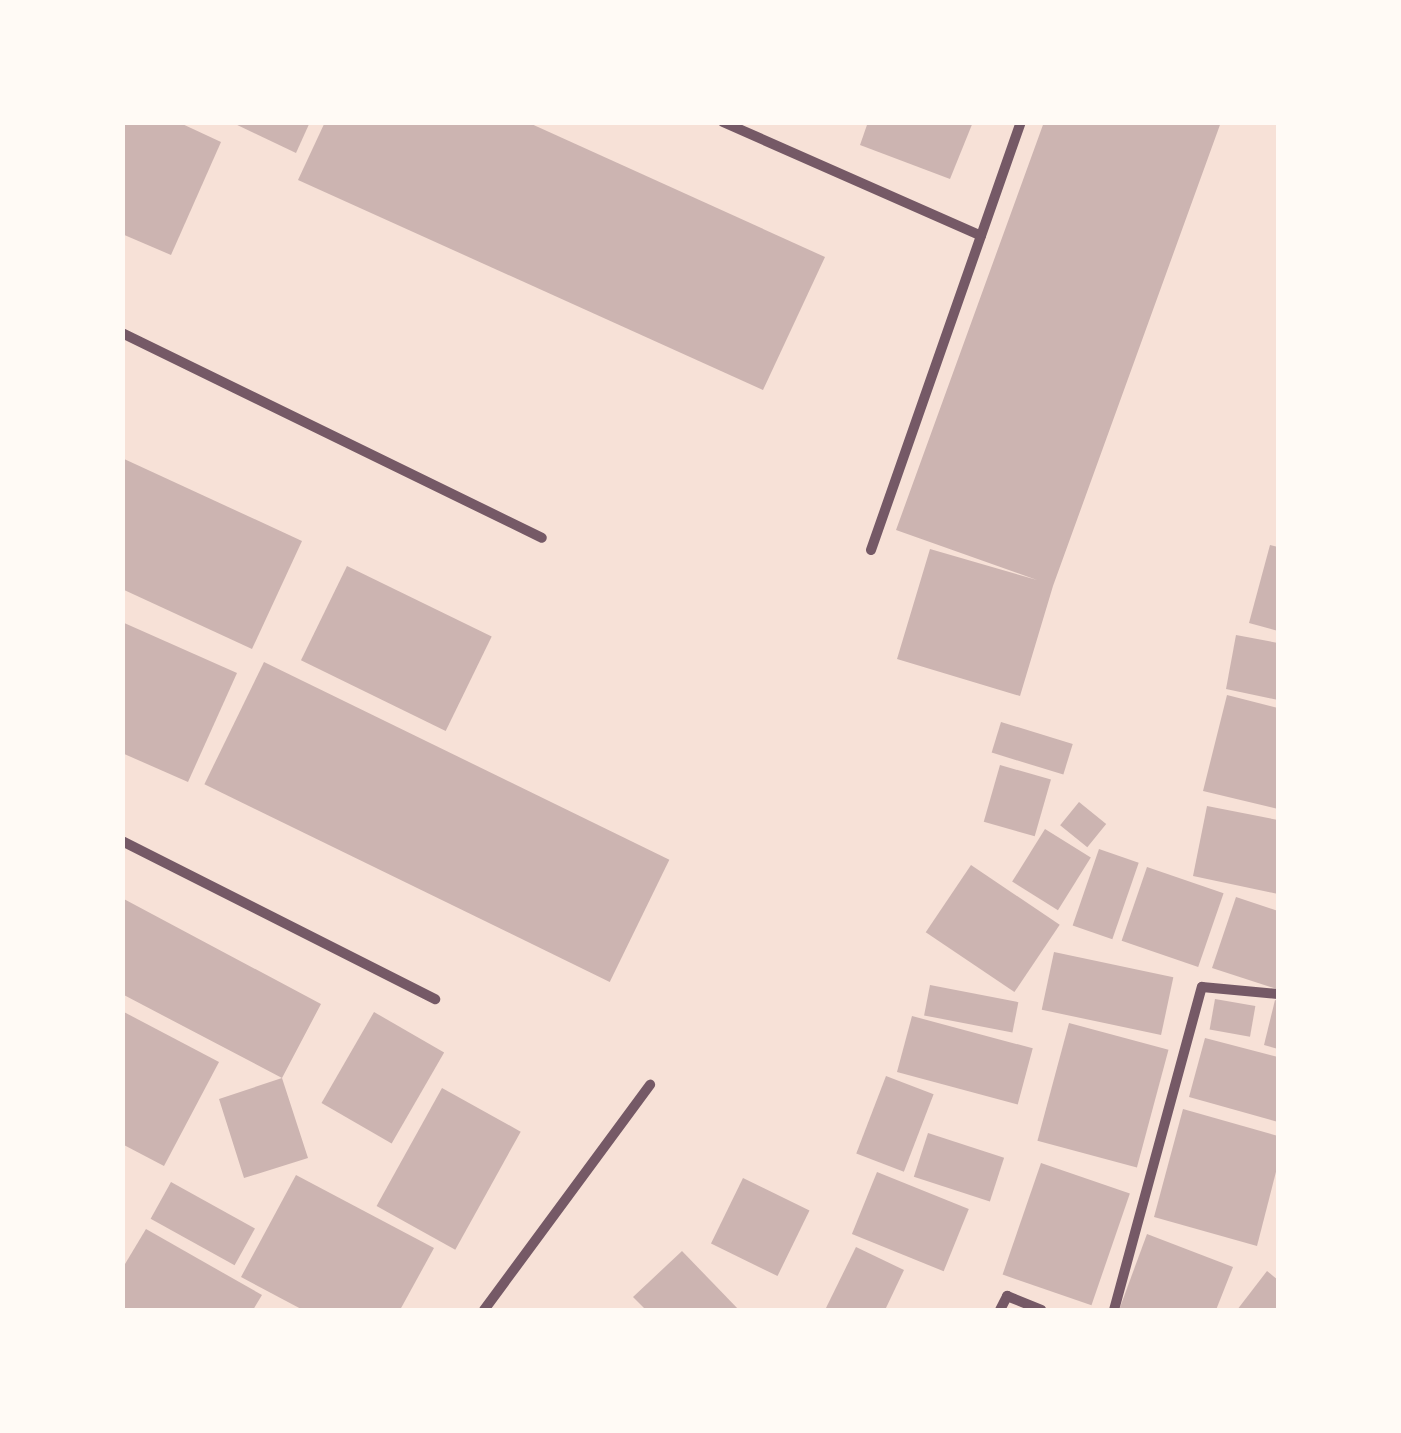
<!DOCTYPE html>
<style>
body{margin:0}
#map{position:relative;width:1401px;height:1433px;overflow:hidden;background:#f7e1d7;font-family:"PT Sans Narrow",sans-serif}
div>[style]{position:absolute}
.building>*{inset:0;background:#ccb4b1;transform-origin:0 0}
.minor>*{height:10px;margin:-5px;padding:0 5px;transform-origin:5px;border-radius:5px;background:#755966}
span{translate:-50% -50%;white-space:nowrap;text-align:center;line-height:1.15;-webkit-text-stroke:8px #fffaf5;paint-order:stroke}
.frame{position:absolute;inset:0;border:125px solid #fffaf5;pointer-events:none}
</style>
<div id="map">
<div class="building">
<i style="clip-path:polygon(122px 122px,178px 122px,221px 142px,171px 255px,122px 234px)"></i>
<i style="clip-path:polygon(231px 122px,310px 122px,296px 153px)"></i>
<i style="clip-path:polygon(325px 122px,527px 122px,825px 257px,763px 390px,298px 180px)"></i>
<i style="clip-path:polygon(868px 122px,973px 122px,950px 179px,860px 145px)"></i>
<i style="clip-path:polygon(1044px 122px,1221px 122px,1053px 586px,1020px 696px,897px 659px,930px 549px,1037px 580px,896px 530px)"></i>
<i style="clip-path:polygon(122px 458px,302px 541px,252px 649px,122px 589px)"></i>
<i style="clip-path:polygon(1270px 545px,1278px 547px,1278px 631px,1249px 623px)"></i>
<i style="left:347px;top:566px;width:161px;height:105px;rotate:26deg"></i>
<i style="clip-path:polygon(122px 622px,237px 673px,188px 782px,122px 753px)"></i>
<i style="clip-path:polygon(1236px 635px,1278px 643px,1278px 700px,1226px 689px)"></i>
<i style="left:264px;top:662px;width:451px;height:136px;rotate:26deg"></i>
<i style="clip-path:polygon(1227px 695px,1278px 708px,1278px 809px,1203px 791px)"></i>
<i style="left:1001px;top:722px;width:75px;height:32px;rotate:17deg"></i>
<i style="left:1000px;top:765px;width:53px;height:59px;rotate:16deg"></i>
<i style="left:1079px;top:802px;width:35px;height:30px;rotate:39deg"></i>
<i style="clip-path:polygon(1207px 806px,1278px 820px,1278px 894px,1193px 876px)"></i>
<i style="left:1045px;top:829px;width:54px;height:62px;rotate:32deg"></i>
<i style="left:1099px;top:849px;width:42px;height:81px;rotate:19deg"></i>
<i style="left:971px;top:865px;width:107px;height:81px;rotate:34deg"></i>
<i style="left:1147px;top:867px;width:81px;height:78px;rotate:19deg"></i>
<i style="clip-path:polygon(1236px 897px,1278px 911px,1277px 989px,1212px 968px)"></i>
<i style="clip-path:polygon(122px 898px,321px 1004px,282px 1078px,308px 1158px,244px 1178px,219px 1099px,282px 1078px,122px 994px)"></i>
<i style="left:1054px;top:952px;width:122px;height:59px;rotate:12deg"></i>
<i style="left:930px;top:985px;width:90px;height:31px;rotate:11deg"></i>
<i style="left:1215px;top:999px;width:41px;height:31px;rotate:10deg"></i>
<i style="clip-path:polygon(1275px 1000px,1278px 1001px,1278px 1049px,1264px 1045px)"></i>
<i style="clip-path:polygon(122px 1011px,219px 1062px,164px 1166px,122px 1144px)"></i>
<i style="left:374px;top:1012px;width:81px;height:105px;rotate:30deg"></i>
<i style="left:912px;top:1016px;width:125px;height:58px;rotate:15deg"></i>
<i style="left:1069px;top:1023px;width:103px;height:122px;rotate:15deg"></i>
<i style="clip-path:polygon(1205px 1038px,1278px 1057px,1278px 1122px,1189px 1097px)"></i>
<i style="left:886px;top:1076px;width:51px;height:83px;rotate:21deg"></i>
<i style="left:442px;top:1088px;width:90px;height:135px;rotate:29deg"></i>
<i style="clip-path:polygon(1183px 1109px,1278px 1136px,1278px 1164px,1257px 1246px,1154px 1217px)"></i>
<i style="left:928px;top:1133px;width:80px;height:46px;rotate:18deg"></i>
<i style="left:1041px;top:1163px;width:94px;height:118px;rotate:19deg"></i>
<i style="left:877px;top:1172px;width:99px;height:67px;rotate:22deg"></i>
<i style="clip-path:polygon(296px 1175px,434px 1248px,400px 1310px,303px 1310px,241px 1277px)"></i>
<i style="left:743px;top:1178px;width:74px;height:73px;rotate:26deg"></i>
<i style="left:171px;top:1182px;width:96px;height:42px;rotate:29deg"></i>
<i style="clip-path:polygon(146px 1229px,262px 1295px,253px 1310px,122px 1310px,122px 1269px)"></i>
<i style="clip-path:polygon(1147px 1234px,1233px 1267px,1216px 1310px,1119px 1310px)"></i>
<i style="clip-path:polygon(856px 1247px,904px 1270px,885px 1310px,825px 1310px)"></i>
<i style="clip-path:polygon(682px 1251px,739px 1310px,646px 1310px,633px 1297px)"></i>
<i style="clip-path:polygon(1267px 1271px,1278px 1280px,1278px 1310px,1237px 1310px)"></i>
</div>
<div class="minor">
<i style="left:723px;top:122px;width:282px;rotate:23.8deg"></i>
<i style="left:122px;top:333px;width:467px;rotate:26deg"></i>
<i style="left:871px;top:550px;width:454px;rotate:-70.7deg"></i>
<i style="left:122px;top:841px;width:351px;rotate:26.8deg"></i>
<i style="left:484px;top:1310px;width:280px;rotate:-53.6deg"></i>
<i style="left:1000px;top:1310px;width:16px;rotate:-63deg"></i>
<i style="left:1007px;top:1296px;width:37px;rotate:22deg"></i>
<i style="left:1114px;top:1310px;width:335px;rotate:-74.8deg"></i>
<i style="left:1202px;top:987px;width:76px;rotate:5.3deg"></i>
</div>
<div class="frame"></div>
</div>
